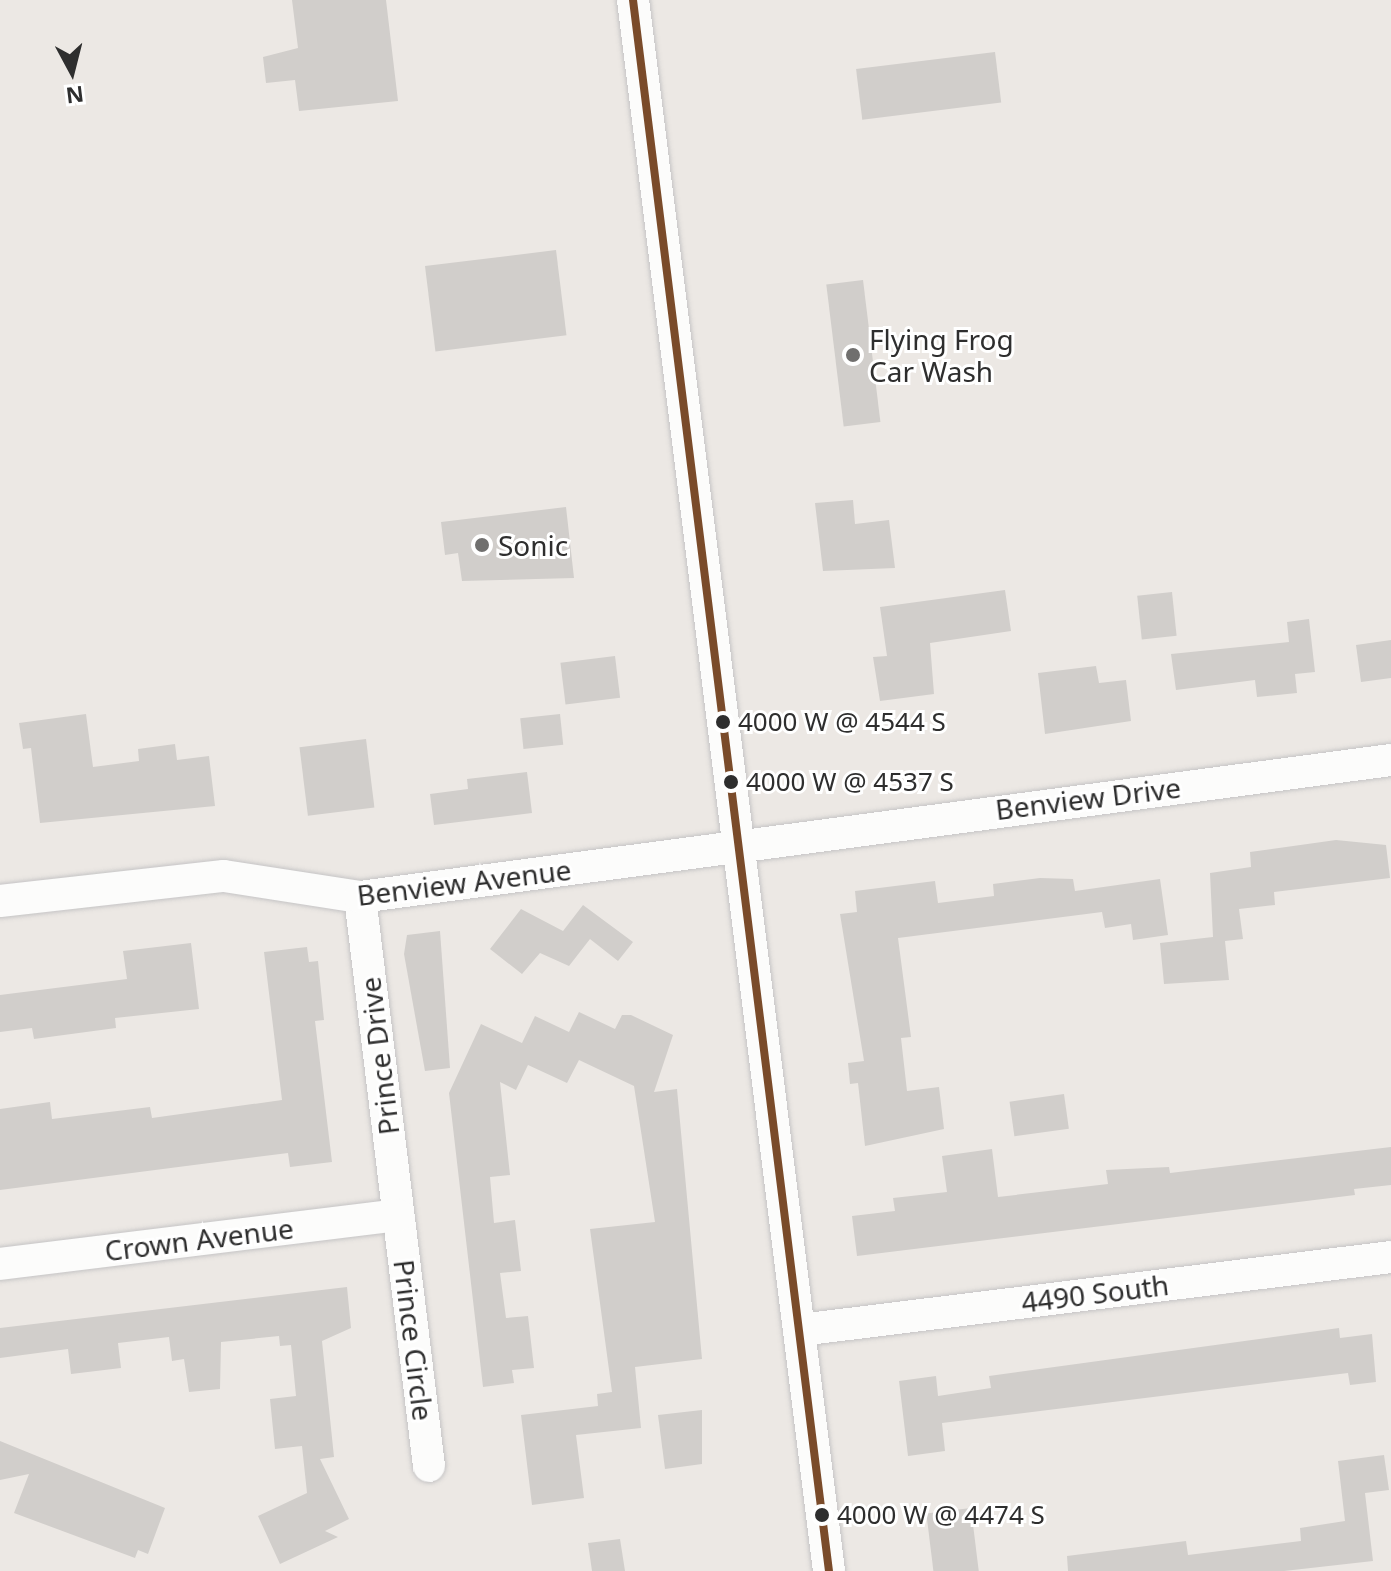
<!DOCTYPE html>
<style>
body{margin:0}
#map{position:relative;width:1391px;height:1571px;overflow:hidden;background:#ece8e4;font-family:"Noto Sans",sans-serif}
div>[style]{position:absolute}
.building>*{inset:0;background:#d1cecb;transform-origin:0 0}
.roads{filter:drop-shadow(0 0 2px #c5c4c5) drop-shadow(0 0 2px #c5c4c5)}
.minor>*{height:32px;margin:-16px;padding:0 16px;transform-origin:16px;border-radius:16px;background:#fcfcfb}
.bus-1>*{height:8px;margin:-4px;padding:0 4px;transform-origin:4px;border-radius:4px;background:#7a4b2a}
.dots>*{width:22px;height:22px;translate:-50% -50%;box-sizing:border-box;border:4px solid #fff;border-radius:50%}
span{translate:-50% -50%;white-space:nowrap;text-align:center;line-height:1.15;-webkit-text-stroke:6px #fff;paint-order:stroke}
.bus-label{font-size:26px;color:#2e2e2e}
.left{translate:0 -50%;text-align:left}
.poi-label{font-size:28px;color:#2e2e2e}
.street-label{font-size:28px;color:#2e2e2e}
.north{position:absolute;left:32px;top:32px;width:80px;height:80px;-webkit-text-stroke:6px #fff;paint-order:stroke;rotate:173deg;font-size:22px;font-weight:700;line-height:32px;text-align:center;color:#2e2e2e}
.north::after{content:'';display:block;margin:auto;width:28px;height:36px;background:#2e2e2e;clip-path:polygon(50% 0,100% 100%,50% 72%,0 100%)}
</style>
<div id="map">
<div class="building">
<i style="clip-path:polygon(292px 0,386px 0,398px 101px,299px 111px,295px 80px,266px 83px,263px 57px,298px 48px)"></i>
<i style="left:995px;top:52px;width:51px;height:140px;rotate:83deg"></i>
<i style="left:556px;top:250px;width:86px;height:132px;rotate:83deg"></i>
<i style="left:863px;top:280px;width:143px;height:37px;rotate:83deg"></i>
<i style="clip-path:polygon(853px 500px,855px 524px,889px 520px,895px 568px,823px 571px,815px 503px)"></i>
<i style="clip-path:polygon(566px 507px,574px 578px,462px 581px,458px 553px,445px 555px,441px 522px)"></i>
<i style="clip-path:polygon(1005px 590px,1011px 631px,930px 643px,934px 694px,880px 701px,873px 657px,887px 656px,880px 607px)"></i>
<i style="left:1172px;top:592px;width:44px;height:35px;rotate:84deg"></i>
<i style="clip-path:polygon(1309px 619px,1315px 672px,1295px 674px,1297px 693px,1257px 697px,1255px 680px,1176px 690px,1171px 654px,1289px 642px,1287px 622px)"></i>
<i style="clip-path:polygon(1391px 640px,1391px 678px,1361px 682px,1356px 645px)"></i>
<i style="left:615px;top:656px;width:42px;height:55px;rotate:83deg"></i>
<i style="clip-path:polygon(1096px 666px,1099px 683px,1126px 680px,1131px 721px,1045px 734px,1038px 673px)"></i>
<i style="clip-path:polygon(86px 714px,93px 767px,139px 761px,138px 749px,175px 744px,177px 760px,209px 756px,215px 806px,40px 823px,31px 748px,23px 749px,19px 723px)"></i>
<i style="left:560px;top:714px;width:31px;height:40px;rotate:84deg"></i>
<i style="left:366px;top:739px;width:69px;height:67px;rotate:83deg"></i>
<i style="clip-path:polygon(527px 772px,532px 813px,434px 825px,430px 794px,468px 789px,467px 779px)"></i>
<i style="clip-path:polygon(1336px 840px,1386px 845px,1390px 878px,1274px 892px,1275px 905px,1239px 909px,1243px 939px,1225px 941px,1229px 980px,1164px 984px,1160px 943px,1213px 937px,1210px 873px,1251px 867px,1250px 852px)"></i>
<i style="clip-path:polygon(1040px 878px,1073px 879px,1075px 891px,1160px 879px,1168px 935px,1133px 940px,1131px 924px,1105px 928px,1102px 912px,898px 938px,911px 1037px,901px 1038px,907px 1091px,939px 1087px,944px 1129px,865px 1146px,858px 1083px,850px 1084px,848px 1063px,864px 1061px,840px 914px,857px 912px,855px 891px,935px 881px,938px 903px,994px 896px,993px 884px)"></i>
<i style="clip-path:polygon(583px 905px,633px 942px,618px 961px,590px 939px,569px 966px,540px 953px,522px 974px,490px 949px,521px 909px,563px 931px)"></i>
<i style="clip-path:polygon(440px 931px,450px 1068px,425px 1071px,404px 954px,407px 935px)"></i>
<i style="clip-path:polygon(191px 943px,199px 1009px,115px 1018px,116px 1028px,34px 1039px,32px 1028px,0 1032px,0 995px,127px 979px,123px 951px)"></i>
<i style="clip-path:polygon(307px 947px,309px 962px,318px 961px,324px 1020px,315px 1021px,332px 1162px,290px 1167px,288px 1153px,0 1190px,0 1109px,50px 1102px,52px 1119px,150px 1107px,152px 1118px,282px 1100px,264px 952px)"></i>
<i style="clip-path:polygon(579px 1012px,615px 1029px,622px 1015px,631px 1015px,673px 1035px,654px 1092px,677px 1089px,702px 1359px,635px 1367px,641px 1428px,576px 1435px,584px 1498px,532px 1505px,521px 1415px,598px 1406px,597px 1394px,612px 1392px,590px 1229px,655px 1222px,634px 1086px,579px 1060px,567px 1083px,528px 1065px,516px 1090px,500px 1082px,510px 1175px,490px 1177px,494px 1223px,515px 1220px,521px 1271px,500px 1273px,506px 1318px,528px 1316px,534px 1368px,512px 1370px,514px 1383px,483px 1387px,449px 1093px,481px 1024px,522px 1043px,535px 1016px,569px 1032px)"></i>
<i style="left:1064px;top:1094px;width:35px;height:55px;rotate:82deg"></i>
<i style="clip-path:polygon(1391px 1147px,1391px 1185px,1354px 1189px,1355px 1195px,857px 1256px,852px 1216px,895px 1211px,893px 1198px,947px 1192px,942px 1156px,992px 1149px,998px 1197px,1108px 1184px,1106px 1170px,1169px 1167px,1170px 1173px)"></i>
<i style="clip-path:polygon(347px 1287px,351px 1328px,322px 1341px,334px 1457px,320px 1459px,349px 1519px,325px 1531px,338px 1537px,280px 1564px,258px 1516px,307px 1493px,302px 1446px,275px 1449px,270px 1399px,296px 1396px,291px 1345px,280px 1346px,279px 1336px,221px 1342px,220px 1389px,189px 1392px,184px 1359px,172px 1361px,169px 1337px,118px 1343px,121px 1368px,71px 1374px,68px 1349px,0 1358px,0 1328px)"></i>
<i style="clip-path:polygon(1339px 1328px,1340px 1338px,1372px 1334px,1376px 1382px,1350px 1385px,1348px 1373px,942px 1423px,945px 1451px,908px 1456px,899px 1381px,936px 1376px,938px 1396px,991px 1388px,989px 1376px)"></i>
<i style="clip-path:polygon(702px 1410px,702px 1464px,665px 1469px,658px 1415px)"></i>
<i style="clip-path:polygon(0 1441px,165px 1508px,148px 1554px,138px 1550px,135px 1558px,14px 1513px,29px 1474px,0 1480px)"></i>
<i style="clip-path:polygon(1384px 1455px,1389px 1490px,1365px 1493px,1373px 1561px,1284px 1571px,1068px 1571px,1067px 1556px,1186px 1541px,1188px 1555px,1301px 1541px,1300px 1528px,1345px 1521px,1338px 1461px)"></i>
<i style="left:971px;top:1508px;width:64px;height:45px;rotate:83deg"></i>
<i style="clip-path:polygon(620px 1539px,625px 1571px,592px 1571px,588px 1543px)"></i>
</div>
<div class="roads">
<div class="minor">
<i style="left:633px;top:0;width:1583px;rotate:82.89deg"></i>
<i style="left:360px;top:897px;width:573px;rotate:83.09deg"></i>
<i style="left:0;top:901px;width:225px;rotate:-6.4deg"></i>
<i style="left:224px;top:876px;width:138px;rotate:8.8deg"></i>
<i style="left:360px;top:897px;width:1040px;rotate:-7.57deg"></i>
<i style="left:0;top:1264px;width:401px;rotate:-7deg"></i>
<i style="left:800px;top:1330px;width:595px;rotate:-7.04deg"></i>
</div>
</div>
<div class="bus-1">
<i style="left:633px;top:0;width:1583px;rotate:82.89deg"></i>
</div>
<div class="dots">
<i style="left:853px;top:355px;background:#706f6e"></i>
<i style="left:482px;top:545px;background:#706f6e"></i>
<i style="left:723px;top:722px;background:#2e2e2e"></i>
<i style="left:731px;top:782px;background:#2e2e2e"></i>
<i style="left:822px;top:1515px;background:#2e2e2e"></i>
</div>
<div class="bus-label">
<span class="left" style="left:738px;top:722px">4000 W @ 4544 S</span>
<span class="left" style="left:746px;top:782px">4000 W @ 4537 S</span>
<span class="left" style="left:837px;top:1515px">4000 W @ 4474 S</span>
</div>
<div class="poi-label">
<span class="left" style="left:869px;top:355px">Flying Frog<br>Car Wash</span>
<span class="left" style="left:498px;top:545px">Sonic</span>
</div>
<div class="street-label">
<span style="left:1088px;top:798px;rotate:-7deg">Benview Drive</span>
<span style="left:464px;top:882px;rotate:-7deg">Benview Avenue</span>
<span style="left:379px;top:1056px;rotate:-97deg">Prince Drive</span>
<span style="left:199px;top:1239px;rotate:-7deg">Crown Avenue</span>
<span style="left:1095px;top:1293px;rotate:-7deg">4490 South</span>
<span style="left:414px;top:1340px;rotate:83deg">Prince Circle</span>
</div>
<div class="north">N</div>
</div>
